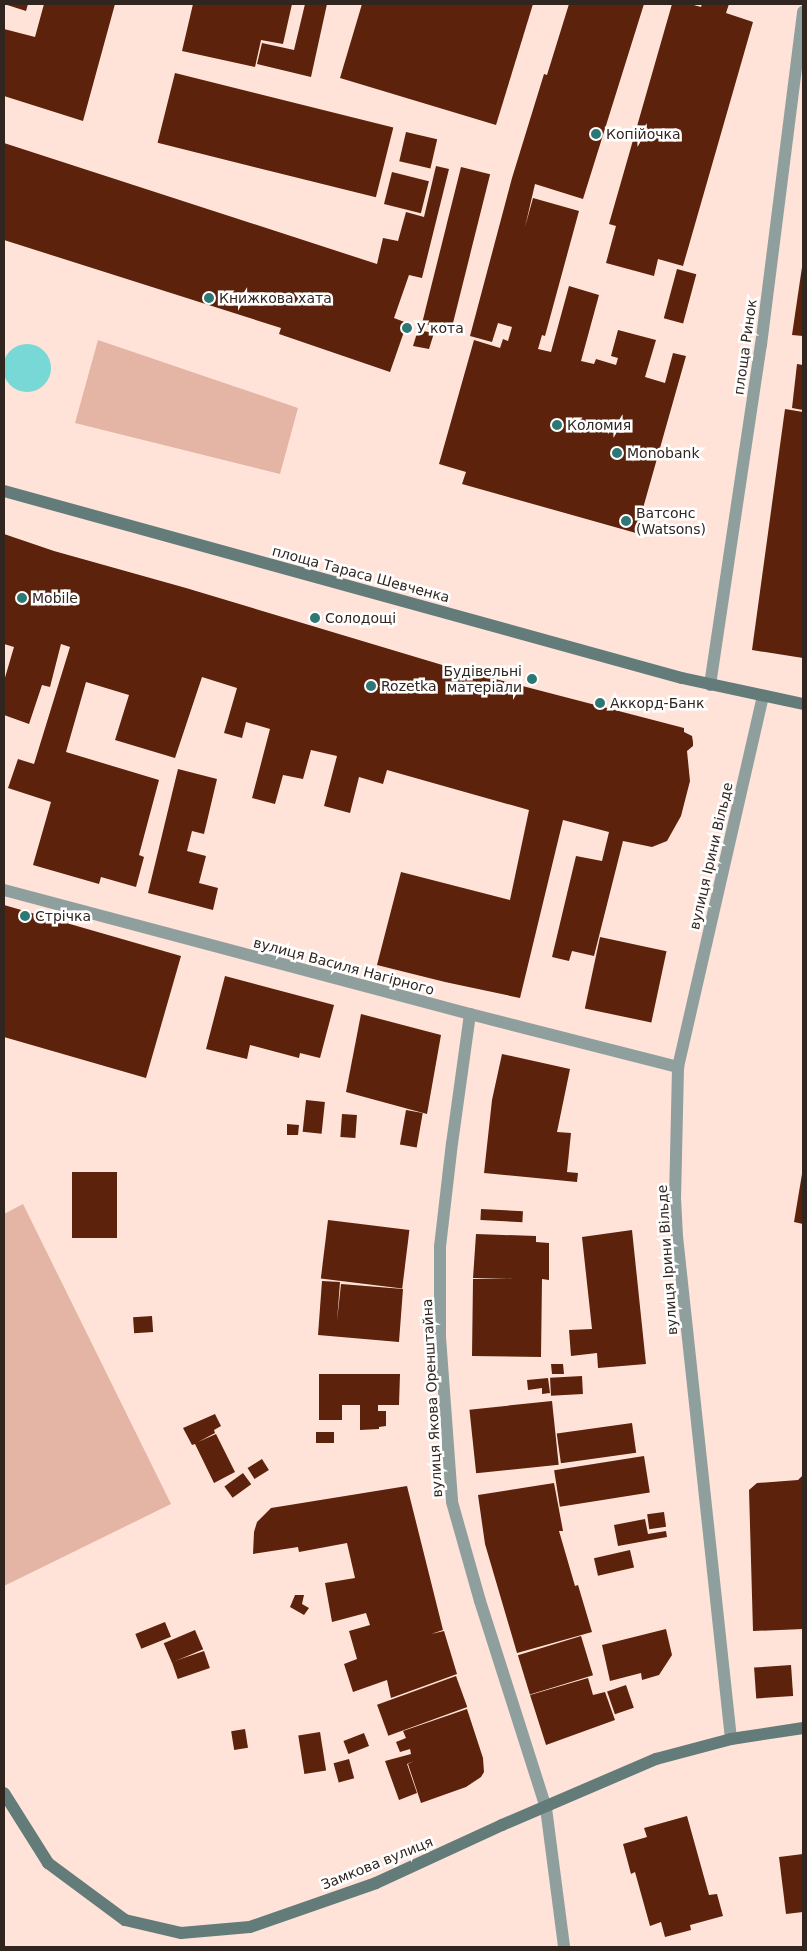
<!DOCTYPE html>
<meta charset="utf-8">
<style>
body{margin:0}
#map{position:relative;width:807px;height:1951px;overflow:hidden;background:#ffe3d9;font-family:"DejaVu Sans",sans-serif}
div>[style]{position:absolute}
.green>*{inset:0;background:#e4b5a4}
.water>*{inset:0;background:#78d8d5}
.round{border-radius:50%}
.building>*{inset:0;background:#5c220b;transform-origin:0 0}
.street>*{height:12px;margin:-6px;padding:0 6px;transform-origin:6px;border-radius:6px;background:#8f9f9e}
.secondary>*{height:12px;margin:-6px;padding:0 6px;transform-origin:6px;border-radius:6px;background:#637c7a}
.dots>*{width:14px;height:14px;translate:-50% -50%;box-sizing:border-box;border:2px solid #fff;border-radius:50%}
span{translate:-50% -50%;white-space:nowrap;text-align:center;line-height:1.15;-webkit-text-stroke:5px #fff;paint-order:stroke}
.poi-label{font-size:14px;color:#312520}
.left{translate:0 -50%;text-align:left}
.right{translate:-100% -50%;text-align:right}
.street-label{font-size:14px;color:#312520}
.frame{position:absolute;inset:0;border:5px solid #312520;pointer-events:none}
</style>
<div id="map">
<div class="green">
<i style="clip-path:polygon(98px 340px,298px 408px,280px 474px,75px 423px)"></i>
<i style="clip-path:polygon(23px 1204px,171px 1504px,4px 1586px,4px 1214px)"></i>
</div>
<div class="water">
<i class="round" style="left:3px;top:344px;width:48px;height:48px"></i>
</div>
<div class="building">
<i style="clip-path:polygon(4px 4px,28px 4px,26px 11px)"></i>
<i style="clip-path:polygon(44px 4px,115px 4px,83px 121px,4px 96px,4px 29px,35px 37px)"></i>
<i style="clip-path:polygon(193px 4px,292px 4px,283px 44px,261px 40px,255px 67px,182px 51px)"></i>
<i style="clip-path:polygon(305px 4px,327px 4px,311px 77px,257px 64px,262px 43px,294px 50px)"></i>
<i style="clip-path:polygon(362px 4px,533px 4px,496px 125px,340px 78px)"></i>
<i style="clip-path:polygon(569px 4px,644px 4px,583px 199px,535px 184px,525px 227px,533px 198px,579px 211px,545px 336px,542px 335px,538px 349px,551px 352px,569px 286px,599px 295px,581px 361px,594px 364px,596px 359px,616px 365px,618px 358px,611px 356px,618px 330px,656px 340px,645px 377px,665px 383px,673px 353px,686px 356px,636px 533px,462px 484px,466px 472px,439px 464px,474px 340px,500px 348px,503px 339px,508px 341px,512px 327px,498px 323px,492px 342px,470px 336px,512px 178px,544px 74px,547px 75px)"></i>
<i style="clip-path:polygon(672px 4px,690px 4px,701px 7px,702px 4px,729px 4px,726px 13px,753px 22px,683px 266px,658px 259px,654px 276px,606px 263px,616px 226px,609px 224px)"></i>
<i style="left:175px;top:73px;width:225px;height:72px;rotate:14deg"></i>
<i style="left:406px;top:132px;width:32px;height:30px;rotate:13deg"></i>
<i style="clip-path:polygon(4px 143px,377px 264px,383px 238px,398px 241px,406px 212px,424px 217px,436px 166px,449px 169px,422px 278px,409px 275px,394px 318px,407px 323px,390px 372px,279px 334px,281px 328px,4px 240px)"></i>
<i style="left:461px;top:167px;width:30px;height:161px;rotate:14deg"></i>
<i style="left:392px;top:172px;width:38px;height:33px;rotate:14deg"></i>
<i style="clip-path:polygon(802px 267px,803px 267px,803px 336px,792px 335px)"></i>
<i style="left:677px;top:269px;width:20px;height:51px;rotate:15deg"></i>
<i style="clip-path:polygon(418px 330px,434px 333px,429px 349px,413px 346px)"></i>
<i style="clip-path:polygon(797px 364px,803px 365px,803px 410px,792px 408px)"></i>
<i style="clip-path:polygon(785px 409px,803px 412px,803px 658px,752px 650px)"></i>
<i style="clip-path:polygon(4px 534px,54px 551px,186px 588px,449px 667px,684px 728px,684px 732px,692px 736px,693px 742px,693px 746px,687px 751px,690px 781px,681px 816px,667px 841px,652px 847px,623px 841px,594px 956px,572px 951px,569px 961px,552px 957px,576px 856px,602px 861px,609px 832px,563px 820px,520px 998px,445px 982px,377px 965px,401px 872px,510px 900px,529px 810px,387px 770px,383px 784px,359px 777px,350px 813px,324px 806px,337px 756px,311px 750px,303px 779px,283px 775px,275px 804px,252px 798px,270px 729px,246px 722px,242px 738px,224px 733px,237px 688px,202px 677px,175px 758px,115px 740px,129px 695px,86px 682px,66px 752px,159px 780px,139px 855px,144px 857px,136px 887px,101px 877px,99px 884px,33px 865px,51px 802px,8px 788px,18px 759px,34px 764px,70px 647px,61px 644px,50px 687px,42px 685px,29px 724px,4px 715px,4px 681px,14px 647px,4px 644px)"></i>
<i style="clip-path:polygon(178px 769px,217px 779px,204px 834px,192px 831px,187px 851px,206px 856px,199px 883px,218px 888px,213px 910px,148px 893px)"></i>
<i style="clip-path:polygon(4px 905px,181px 956px,146px 1078px,4px 1037px)"></i>
<i style="left:600px;top:937px;width:68px;height:73px;rotate:12deg"></i>
<i style="clip-path:polygon(225px 976px,334px 1005px,320px 1058px,300px 1053px,299px 1058px,250px 1045px,247px 1059px,206px 1049px)"></i>
<i style="clip-path:polygon(361px 1014px,441px 1035px,427px 1114px,346px 1092px)"></i>
<i style="clip-path:polygon(502px 1054px,570px 1069px,557px 1132px,571px 1133px,567px 1172px,578px 1173px,577px 1182px,484px 1173px,492px 1100px)"></i>
<i style="left:306px;top:1100px;width:19px;height:32px;rotate:6deg"></i>
<i style="left:406px;top:1110px;width:17px;height:35px;rotate:10deg"></i>
<i style="left:342px;top:1114px;width:15px;height:23px;rotate:4deg"></i>
<i style="clip-path:polygon(287px 1124px,299px 1125px,298px 1135px,287px 1135px)"></i>
<i style="left:72px;top:1172px;width:45px;height:66px"></i>
<i style="clip-path:polygon(802px 1174px,803px 1174px,803px 1224px,794px 1222px)"></i>
<i style="left:481px;top:1209px;width:42px;height:11px;rotate:3deg"></i>
<i style="left:328px;top:1220px;width:82px;height:59px;rotate:7deg"></i>
<i style="clip-path:polygon(632px 1230px,646px 1364px,598px 1368px,597px 1353px,571px 1356px,569px 1330px,592px 1329px,582px 1237px)"></i>
<i style="clip-path:polygon(476px 1234px,536px 1236px,536px 1242px,549px 1243px,549px 1280px,542px 1279px,541px 1357px,472px 1356px,473px 1279px,514px 1279px,473px 1278px)"></i>
<i style="clip-path:polygon(322px 1281px,340px 1282px,337px 1321px,341px 1284px,403px 1289px,399px 1342px,318px 1335px)"></i>
<i style="left:152px;top:1316px;width:16px;height:19px;rotate:86deg"></i>
<i style="clip-path:polygon(551px 1364px,563px 1364px,564px 1374px,552px 1374px)"></i>
<i style="clip-path:polygon(319px 1374px,400px 1374px,399px 1405px,378px 1405px,378px 1411px,386px 1411px,386px 1426px,379px 1427px,379px 1429px,360px 1430px,360px 1405px,342px 1405px,342px 1420px,319px 1420px)"></i>
<i style="left:582px;top:1376px;width:18px;height:32px;rotate:87deg"></i>
<i style="clip-path:polygon(548px 1378px,550px 1393px,542px 1394px,542px 1388px,528px 1390px,527px 1380px)"></i>
<i style="left:552px;top:1401px;width:64px;height:83px;rotate:84deg"></i>
<i style="clip-path:polygon(215px 1414px,221px 1426px,214px 1430px,215px 1433px,198px 1442px,216px 1434px,235px 1472px,214px 1483px,195px 1444px,192px 1445px,183px 1428px)"></i>
<i style="left:632px;top:1423px;width:30px;height:76px;rotate:82deg"></i>
<i style="left:334px;top:1432px;width:11px;height:18px;rotate:90deg"></i>
<i style="left:644px;top:1456px;width:37px;height:91px;rotate:81deg"></i>
<i style="left:262px;top:1459px;width:13px;height:17px;rotate:58deg"></i>
<i style="left:243px;top:1473px;width:14px;height:23px;rotate:54deg"></i>
<i style="clip-path:polygon(803px 1475px,803px 1629px,753px 1631px,749px 1490px,757px 1483px,798px 1480px)"></i>
<i style="clip-path:polygon(554px 1483px,563px 1531px,559px 1531px,575px 1586px,578px 1585px,592px 1632px,517px 1653px,485px 1544px,478px 1495px)"></i>
<i style="clip-path:polygon(407px 1486px,443px 1630px,431px 1634px,444px 1631px,457px 1674px,391px 1698px,387px 1680px,353px 1692px,344px 1664px,357px 1659px,349px 1631px,370px 1625px,366px 1613px,332px 1622px,325px 1583px,355px 1578px,347px 1543px,299px 1552px,298px 1547px,253px 1554px,254px 1532px,257px 1522px,271px 1508px)"></i>
<i style="left:664px;top:1512px;width:15px;height:17px;rotate:82deg"></i>
<i style="clip-path:polygon(645px 1519px,648px 1534px,666px 1531px,667px 1537px,618px 1546px,614px 1525px)"></i>
<i style="left:630px;top:1550px;width:18px;height:37px;rotate:77deg"></i>
<i style="clip-path:polygon(295px 1595px,304px 1595px,302px 1604px,309px 1608px,304px 1615px,290px 1607px)"></i>
<i style="left:165px;top:1622px;width:16px;height:32px;rotate:68deg"></i>
<i style="clip-path:polygon(666px 1629px,672px 1655px,659px 1675px,642px 1680px,641px 1673px,610px 1681px,602px 1645px)"></i>
<i style="left:195px;top:1630px;width:21px;height:34px;rotate:67deg"></i>
<i style="left:581px;top:1636px;width:41px;height:66px;rotate:73deg"></i>
<i style="left:204px;top:1651px;width:18px;height:34px;rotate:71deg"></i>
<i style="left:791px;top:1665px;width:31px;height:37px;rotate:86deg"></i>
<i style="left:456px;top:1676px;width:33px;height:84px;rotate:70deg"></i>
<i style="clip-path:polygon(588px 1678px,593px 1695px,605px 1692px,615px 1720px,546px 1745px,530px 1695px)"></i>
<i style="left:626px;top:1685px;width:24px;height:20px;rotate:71deg"></i>
<i style="clip-path:polygon(467px 1709px,483px 1758px,484px 1772px,481px 1777px,466px 1787px,421px 1803px,408px 1764px,414px 1761px,407px 1764px,417px 1793px,399px 1800px,385px 1761px,411px 1754px,410px 1749px,400px 1752px,396px 1742px,406px 1738px,403px 1731px)"></i>
<i style="left:245px;top:1729px;width:19px;height:14px;rotate:81deg"></i>
<i style="left:320px;top:1732px;width:39px;height:22px;rotate:81deg"></i>
<i style="left:364px;top:1733px;width:14px;height:22px;rotate:69deg"></i>
<i style="left:349px;top:1759px;width:20px;height:16px;rotate:75deg"></i>
<i style="clip-path:polygon(687px 1816px,709px 1895px,717px 1894px,723px 1916px,690px 1925px,691px 1930px,665px 1937px,661px 1922px,650px 1926px,635px 1872px,631px 1874px,623px 1844px,647px 1837px,644px 1828px)"></i>
<i style="clip-path:polygon(803px 1854px,803px 1912px,786px 1914px,779px 1857px)"></i>
</div>
<div class="street">
<i style="left:710px;top:685px;width:344px;rotate:-81.5deg"></i>
<i style="left:761px;top:345px;width:336px;rotate:-82.8deg"></i>
<i style="left:4px;top:890px;width:482px;rotate:14.9deg"></i>
<i style="left:470px;top:1014px;width:215px;rotate:14.3deg"></i>
<i style="left:470px;top:1014px;width:130px;rotate:97.9deg"></i>
<i style="left:452px;top:1143px;width:105px;rotate:96.6deg"></i>
<i style="left:440px;top:1247px;width:90px;rotate:90deg"></i>
<i style="left:440px;top:1337px;width:165px;rotate:85.8deg"></i>
<i style="left:452px;top:1502px;width:103px;rotate:74.2deg"></i>
<i style="left:480px;top:1601px;width:217px;rotate:72.3deg"></i>
<i style="left:546px;top:1808px;width:140px;rotate:82.6deg"></i>
<i style="left:731px;top:1739px;width:506px;rotate:-96.13deg"></i>
<i style="left:677px;top:1236px;width:36px;rotate:-93deg"></i>
<i style="left:675px;top:1200px;width:133px;rotate:-88.7deg"></i>
<i style="left:678px;top:1067px;width:380px;rotate:-77.1deg"></i>
</div>
<div class="secondary">
<i style="left:4px;top:491px;width:703px;rotate:15.42deg"></i>
<i style="left:682px;top:678px;width:124px;rotate:12.1deg"></i>
<i style="left:4px;top:1793px;width:83px;rotate:57.8deg"></i>
<i style="left:48px;top:1863px;width:96px;rotate:36.5deg"></i>
<i style="left:125px;top:1920px;width:57px;rotate:13.1deg"></i>
<i style="left:181px;top:1933px;width:69px;rotate:-5deg"></i>
<i style="left:250px;top:1927px;width:133px;rotate:-19.2deg"></i>
<i style="left:376px;top:1883px;width:139px;rotate:-24.7deg"></i>
<i style="left:502px;top:1825px;width:168px;rotate:-23.2deg"></i>
<i style="left:656px;top:1759px;width:78px;rotate:-14.9deg"></i>
<i style="left:731px;top:1739px;width:73px;rotate:-8.7deg"></i>
</div>
<div class="dots">
<i style="left:596px;top:134px;background:#2d7774"></i>
<i style="left:209px;top:298px;background:#2d7774"></i>
<i style="left:407px;top:328px;background:#2d7774"></i>
<i style="left:557px;top:425px;background:#2d7774"></i>
<i style="left:617px;top:453px;background:#2d7774"></i>
<i style="left:626px;top:521px;background:#2d7774"></i>
<i style="left:22px;top:598px;background:#2d7774"></i>
<i style="left:315px;top:618px;background:#2d7774"></i>
<i style="left:532px;top:679px;background:#2d7774"></i>
<i style="left:371px;top:686px;background:#2d7774"></i>
<i style="left:600px;top:703px;background:#2d7774"></i>
<i style="left:25px;top:916px;background:#2d7774"></i>
</div>
<div class="poi-label">
<span class="left" style="left:606px;top:134px">Копійочка</span>
<span class="left" style="left:219px;top:298px">Книжкова хата</span>
<span class="left" style="left:417px;top:328px">У кота</span>
<span class="left" style="left:567px;top:425px">Коломия</span>
<span class="left" style="left:627px;top:453px">Monobank</span>
<span class="left" style="left:636px;top:521px">Ватсонс<br>(Watsons)</span>
<span class="left" style="left:32px;top:598px">Mobile</span>
<span class="left" style="left:325px;top:618px">Солодощі</span>
<span class="right" style="left:522px;top:679px">Будівельні<br>матеріали</span>
<span class="left" style="left:381px;top:686px">Rozetka</span>
<span class="left" style="left:610px;top:703px">Аккорд-Банк</span>
<span class="left" style="left:35px;top:916px">Стрічка</span>
</div>
<div class="street-label">
<span style="left:745px;top:347px;rotate:-82deg">площа Ринок</span>
<span style="left:361px;top:574px;rotate:15deg">площа Тараса Шевченка</span>
<span style="left:711px;top:856px;rotate:-77deg">вулиця Ірини Вільде</span>
<span style="left:344px;top:966px;rotate:15deg">вулиця Василя Нагірного</span>
<span style="left:667px;top:1260px;rotate:-94deg">вулиця Ірини Вільде</span>
<span style="left:432px;top:1398px;rotate:-93deg">вулиця Якова Оренштайна</span>
<span style="left:377px;top:1863px;rotate:-22deg">Замкова вулиця</span>
</div>
<div class="frame"></div>
</div>
